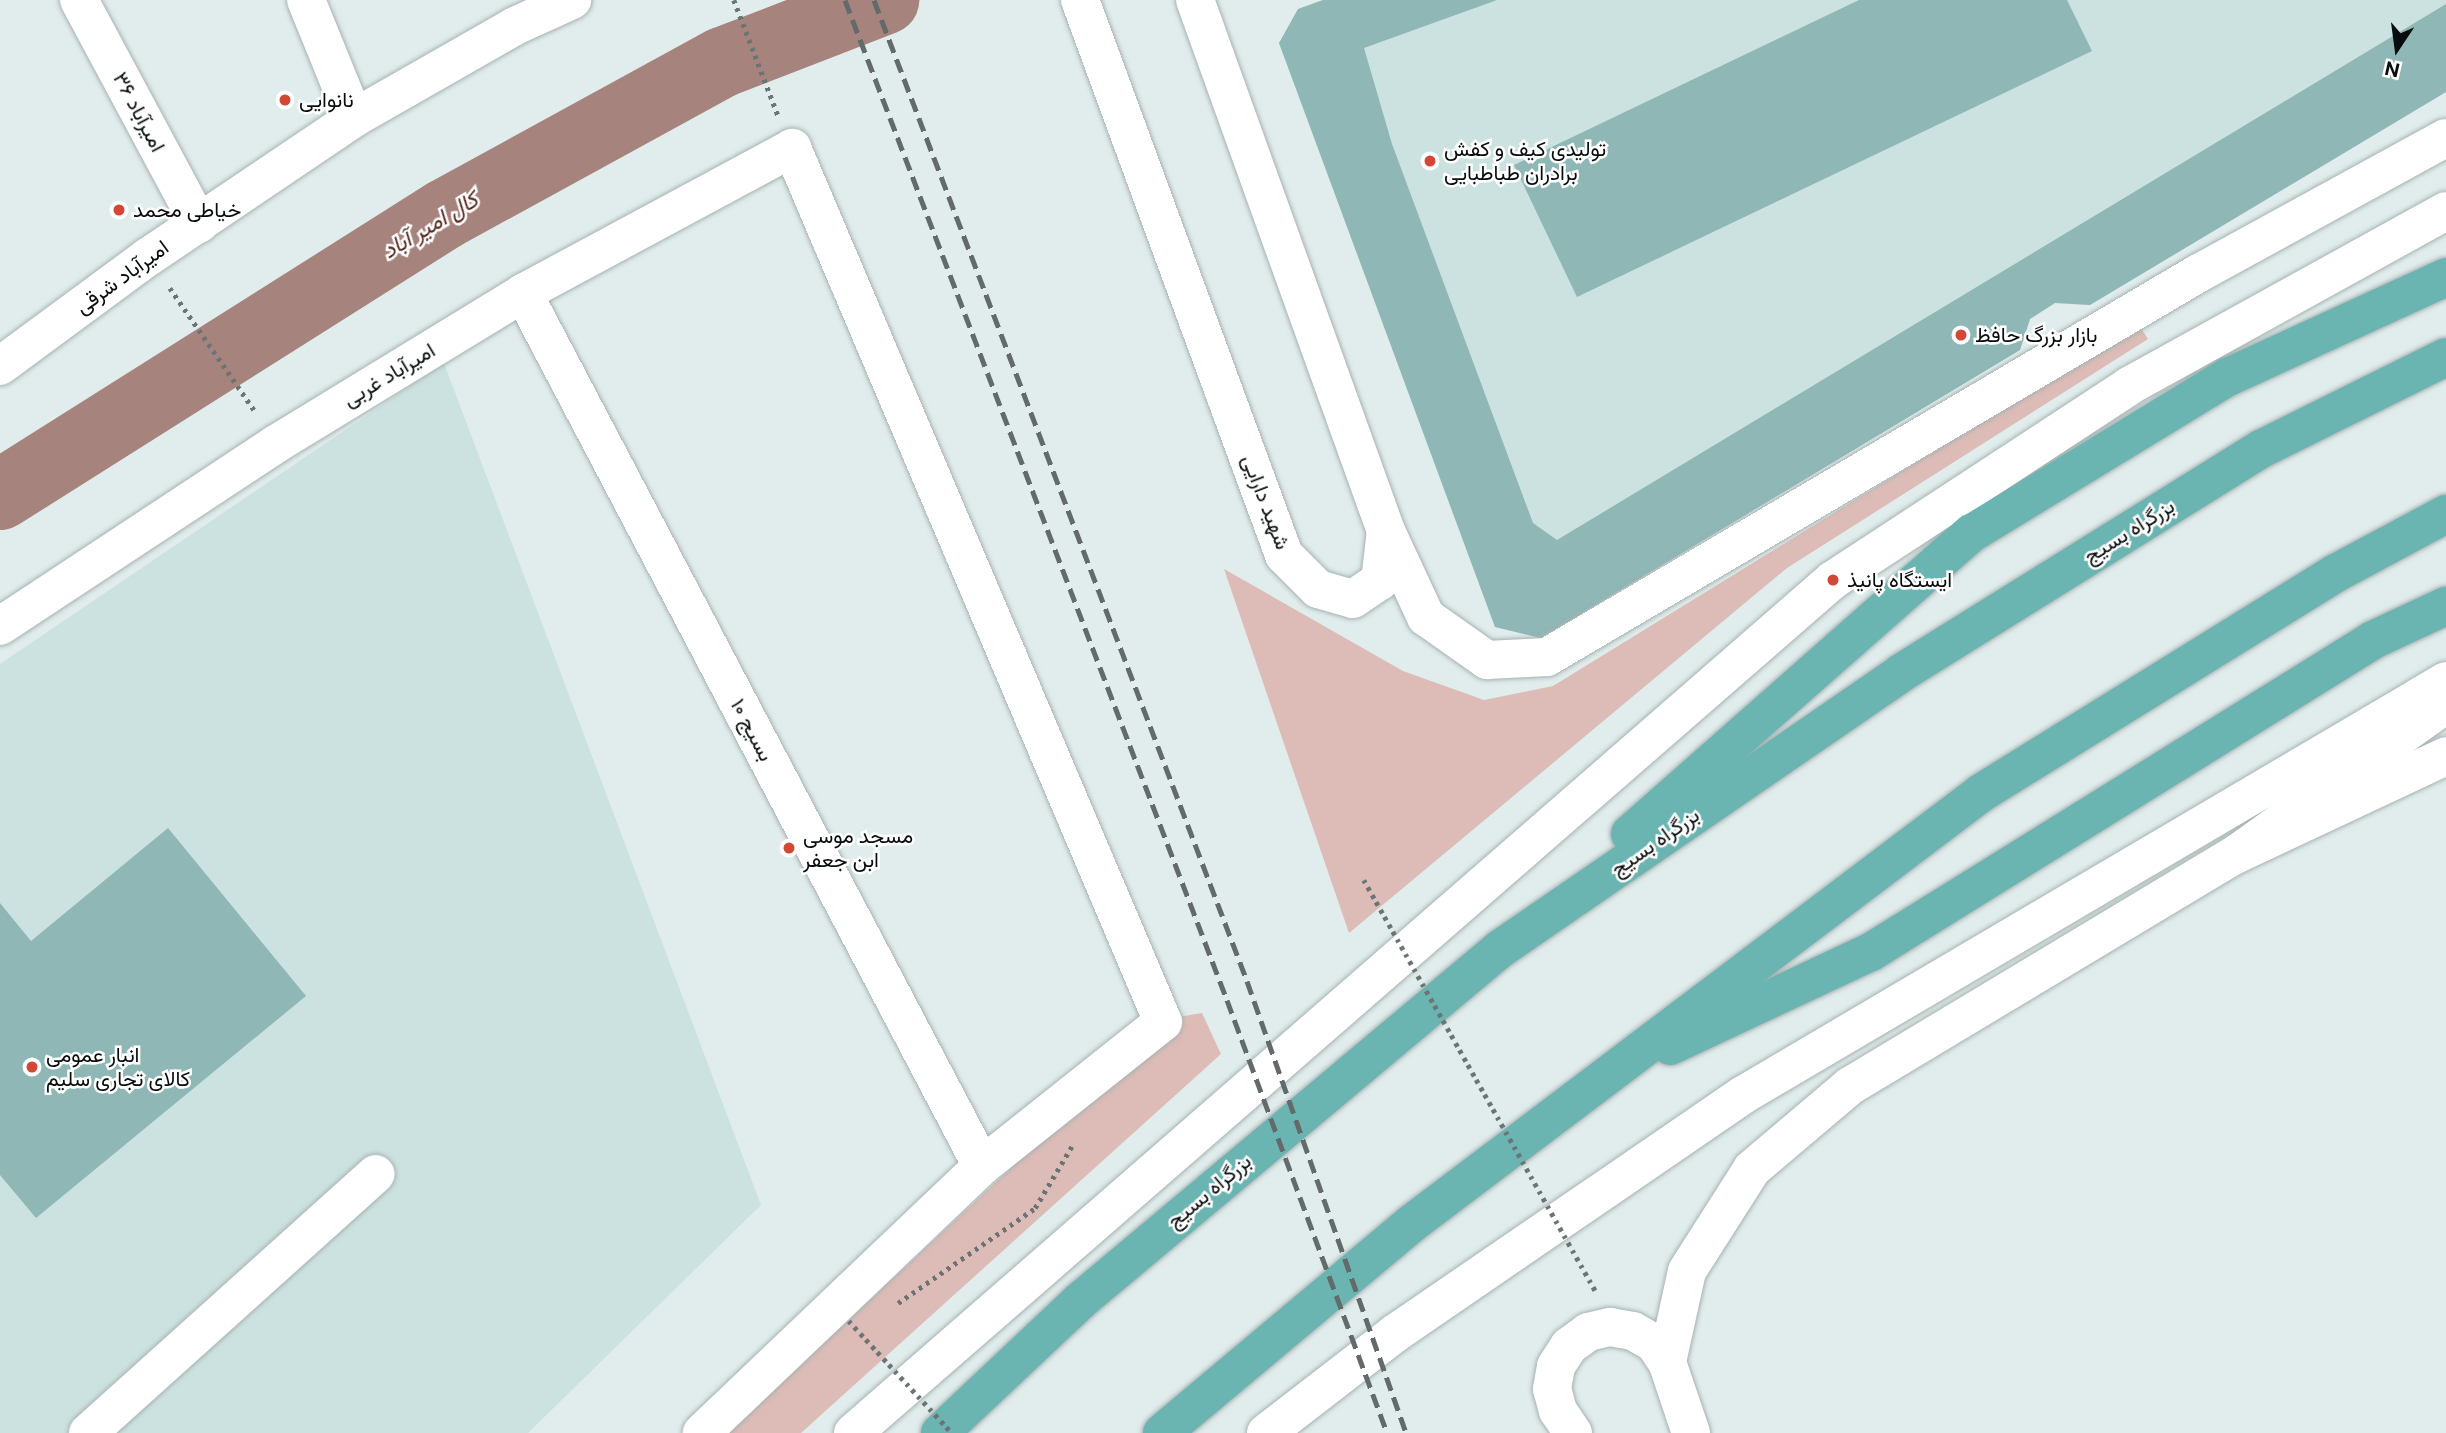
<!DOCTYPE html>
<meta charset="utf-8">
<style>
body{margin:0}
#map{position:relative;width:2446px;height:1433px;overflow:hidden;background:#e0edec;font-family:"Public Sans",Vazirmatn,sans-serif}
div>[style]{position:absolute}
.built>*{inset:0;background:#cce2e1}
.green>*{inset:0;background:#ddbcb7}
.river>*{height:70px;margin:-35px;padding:0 35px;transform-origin:35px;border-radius:35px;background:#a6837d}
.building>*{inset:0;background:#8eb7b6}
.path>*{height:4.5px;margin-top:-2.25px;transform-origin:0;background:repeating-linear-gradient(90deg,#6b7373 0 3.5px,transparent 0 8.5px)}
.roads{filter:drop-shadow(0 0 2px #a7b2b2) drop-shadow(0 0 2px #a7b2b2)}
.minor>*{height:38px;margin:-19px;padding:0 19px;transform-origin:19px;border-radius:19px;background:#fff}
.tertiary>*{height:38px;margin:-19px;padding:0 19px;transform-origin:19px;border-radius:19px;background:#fff}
.secondary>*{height:38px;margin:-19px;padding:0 19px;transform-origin:19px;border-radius:19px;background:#fff}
.trunk>*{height:38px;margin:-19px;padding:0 19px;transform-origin:19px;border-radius:19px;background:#6ab4b2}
.rail>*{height:5px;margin-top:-2.5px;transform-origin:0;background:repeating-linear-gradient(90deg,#636a6a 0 14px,transparent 0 21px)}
.path-bridge>*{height:4.5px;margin-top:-2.25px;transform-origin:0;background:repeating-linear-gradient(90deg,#6b7373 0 3.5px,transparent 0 8.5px)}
.dots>*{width:19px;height:19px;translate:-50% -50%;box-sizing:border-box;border:4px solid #fff;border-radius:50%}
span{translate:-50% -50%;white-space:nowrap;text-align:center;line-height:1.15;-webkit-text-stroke:5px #fff;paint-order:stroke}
.poi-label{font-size:21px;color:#080c0c}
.left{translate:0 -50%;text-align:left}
.street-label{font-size:21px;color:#080c0c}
.water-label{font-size:23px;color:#582720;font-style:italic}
.north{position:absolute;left:2362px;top:14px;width:70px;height:70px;-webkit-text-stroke:5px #fff;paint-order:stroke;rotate:193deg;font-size:19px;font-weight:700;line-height:28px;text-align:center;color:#080c0c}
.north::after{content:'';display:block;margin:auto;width:24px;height:32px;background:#080c0c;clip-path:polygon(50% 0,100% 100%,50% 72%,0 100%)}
</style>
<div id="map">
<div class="built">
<i style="clip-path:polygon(1323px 0,2446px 0,2446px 92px,2090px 305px,2055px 303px,2030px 319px,2020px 350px,1541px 638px,1495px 627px,1279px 43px,1298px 9px)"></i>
<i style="clip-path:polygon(444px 363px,761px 1205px,528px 1433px,0 1433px,0 664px)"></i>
</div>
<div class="green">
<i style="clip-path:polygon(2139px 325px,2148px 339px,1787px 568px,1349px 933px,1224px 569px,1403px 671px,1484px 700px,1553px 686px)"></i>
<i style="clip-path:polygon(1202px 1013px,1221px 1054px,801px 1433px,727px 1433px,1172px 1018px)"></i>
</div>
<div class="river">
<i style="left:0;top:495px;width:526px;rotate:-32.27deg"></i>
<i style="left:445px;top:214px;width:317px;rotate:-28.7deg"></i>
<i style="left:723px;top:62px;width:173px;rotate:-21.1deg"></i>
</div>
<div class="building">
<i style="clip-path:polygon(1323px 0,1497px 0,1364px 48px,1392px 144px,1533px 523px,1557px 540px,2446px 4px,2446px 92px,2090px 305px,2055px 303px,2030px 319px,2020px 350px,1541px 638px,1495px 627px,1279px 43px,1298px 9px)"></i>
<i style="clip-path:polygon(1859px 0,2067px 0,2092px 51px,1577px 297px,1514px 165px)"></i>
<i style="clip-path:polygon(168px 828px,306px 996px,36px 1218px,0 1175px,0 903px,31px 941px)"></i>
</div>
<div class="path">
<i style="left:734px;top:0;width:123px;rotate:69.1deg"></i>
<i style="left:170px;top:288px;width:150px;rotate:55.4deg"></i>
<i style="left:898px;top:1303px;width:167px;rotate:-34.7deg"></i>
<i style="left:1035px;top:1208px;width:72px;rotate:-59.2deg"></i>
</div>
<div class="roads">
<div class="minor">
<i style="left:79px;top:0;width:254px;rotate:61.8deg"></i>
<i style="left:306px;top:0;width:127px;rotate:67.9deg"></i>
<i style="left:523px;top:293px;width:986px;rotate:62.27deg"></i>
<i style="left:0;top:366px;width:184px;rotate:-36.4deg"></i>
<i style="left:148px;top:257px;width:249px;rotate:-34deg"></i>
<i style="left:354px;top:118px;width:185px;rotate:-29.7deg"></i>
<i style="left:515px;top:26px;width:63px;rotate:-24.5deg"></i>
<i style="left:1386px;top:531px;width:95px;rotate:65.1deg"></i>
<i style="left:1426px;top:617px;width:75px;rotate:35.2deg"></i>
<i style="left:1487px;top:660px;width:60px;rotate:-2.9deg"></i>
<i style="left:1547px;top:657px;width:757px;rotate:-30.5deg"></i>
<i style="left:2199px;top:273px;width:281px;rotate:-28.7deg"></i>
<i style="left:0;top:626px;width:331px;rotate:-33.4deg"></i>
<i style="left:276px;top:444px;width:289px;rotate:-31.4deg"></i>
<i style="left:523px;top:293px;width:306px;rotate:-28.3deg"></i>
<i style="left:792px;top:148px;width:949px;rotate:67deg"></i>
<i style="left:1163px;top:1022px;width:231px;rotate:141.5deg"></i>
<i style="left:982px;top:1166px;width:387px;rotate:136.4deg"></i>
<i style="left:88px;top:1433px;width:387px;rotate:-42deg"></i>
</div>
<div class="tertiary">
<i style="left:1080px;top:0;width:591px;rotate:69.82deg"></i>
<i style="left:1284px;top:555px;width:48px;rotate:45deg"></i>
<i style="left:1318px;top:589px;width:36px;rotate:16deg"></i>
<i style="left:1353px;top:599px;width:32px;rotate:-34deg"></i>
<i style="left:1380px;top:581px;width:50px;rotate:-83.2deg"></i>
<i style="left:1386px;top:531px;width:564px;rotate:-109.78deg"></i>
<i style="left:1667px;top:1362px;width:93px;rotate:-77.6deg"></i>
<i style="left:1687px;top:1271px;width:121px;rotate:-57.5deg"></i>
<i style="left:1752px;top:1169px;width:128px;rotate:-40.3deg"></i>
<i style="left:1850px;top:1086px;width:449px;rotate:-31deg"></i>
<i style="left:2235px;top:855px;width:233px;rotate:-25.1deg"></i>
<i style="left:1573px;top:1433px;width:27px;rotate:-124deg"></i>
<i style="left:1558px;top:1411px;width:23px;rotate:-105deg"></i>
<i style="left:1552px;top:1389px;width:23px;rotate:-80deg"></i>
<i style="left:1556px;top:1366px;width:24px;rotate:-57deg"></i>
<i style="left:1569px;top:1346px;width:24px;rotate:-36deg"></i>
<i style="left:1588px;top:1332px;width:23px;rotate:-13deg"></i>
<i style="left:1610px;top:1327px;width:23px;rotate:10deg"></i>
<i style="left:1633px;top:1331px;width:24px;rotate:30deg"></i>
<i style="left:1654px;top:1343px;width:23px;rotate:56deg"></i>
<i style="left:1667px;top:1362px;width:75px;rotate:71.3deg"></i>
</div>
<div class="secondary">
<i style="left:2235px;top:855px;width:259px;rotate:-35.6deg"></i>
<i style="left:853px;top:1433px;width:1299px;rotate:-41.04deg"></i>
<i style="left:1833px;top:580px;width:354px;rotate:-33.2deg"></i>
<i style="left:2129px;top:386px;width:362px;rotate:-28.9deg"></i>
<i style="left:1266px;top:1433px;width:162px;rotate:-37.7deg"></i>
<i style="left:1394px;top:1334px;width:423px;rotate:-34.4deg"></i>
<i style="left:1743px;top:1095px;width:816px;rotate:-30.49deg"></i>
</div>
<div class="trunk">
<i style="left:1630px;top:834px;width:456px;rotate:-41.4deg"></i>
<i style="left:1972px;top:533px;width:300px;rotate:-31.4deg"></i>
<i style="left:2228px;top:377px;width:240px;rotate:-24.6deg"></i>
<i style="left:1670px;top:1046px;width:222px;rotate:-25.1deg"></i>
<i style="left:1871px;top:952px;width:591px;rotate:-31.86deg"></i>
<i style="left:2373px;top:640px;width:81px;rotate:-25deg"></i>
<i style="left:940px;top:1433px;width:192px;rotate:-43.3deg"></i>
<i style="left:1080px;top:1301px;width:548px;rotate:-39.97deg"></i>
<i style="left:1500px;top:949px;width:487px;rotate:-34.5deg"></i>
<i style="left:1901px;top:673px;width:426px;rotate:-31.9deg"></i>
<i style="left:2263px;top:448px;width:204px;rotate:-26.4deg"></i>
<i style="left:1162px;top:1433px;width:325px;rotate:-40deg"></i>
<i style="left:1411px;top:1224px;width:715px;rotate:-37.09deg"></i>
<i style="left:1981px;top:793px;width:418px;rotate:-31.8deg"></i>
<i style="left:2336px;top:573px;width:125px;rotate:-28.2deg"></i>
</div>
</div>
<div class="rail">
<i style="left:845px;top:0;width:1070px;rotate:69.09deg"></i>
<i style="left:1227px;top:1000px;width:462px;rotate:69.7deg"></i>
<i style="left:874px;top:0;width:1050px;rotate:69.18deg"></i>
<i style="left:1247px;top:981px;width:479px;rotate:70.6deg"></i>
</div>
<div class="path-bridge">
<i style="left:1364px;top:880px;width:475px;rotate:60.6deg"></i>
<i style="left:849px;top:1321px;width:152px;rotate:47.4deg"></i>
</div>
<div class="dots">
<i style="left:285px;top:100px;background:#d44737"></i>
<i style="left:1430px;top:161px;background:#d44737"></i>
<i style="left:119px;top:210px;background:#d44737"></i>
<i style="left:1961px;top:335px;background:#d44737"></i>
<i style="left:1833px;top:580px;background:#d44737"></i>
<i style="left:789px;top:848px;background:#d44737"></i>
<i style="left:32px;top:1067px;background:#d44737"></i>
</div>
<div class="poi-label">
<span class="left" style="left:299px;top:100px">نانوایی</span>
<span class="left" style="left:1444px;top:161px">تولیدی کیف و کفش<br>برادران طباطبایی</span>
<span class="left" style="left:133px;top:210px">خیاطی محمد</span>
<span class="left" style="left:1975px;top:335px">بازار بزرگ حافظ</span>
<span class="left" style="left:1847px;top:580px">ایستگاه پانیذ</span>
<span class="left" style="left:803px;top:848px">مسجد موسی<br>ابن جعفر</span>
<span class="left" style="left:46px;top:1067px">انبار عمومی<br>کالای تجاری سلیم</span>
</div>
<div class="street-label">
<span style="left:139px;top:112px;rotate:62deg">امیرآباد ۳۶</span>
<span style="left:122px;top:277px;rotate:-36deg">امیرآباد شرقی</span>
<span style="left:389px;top:375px;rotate:-31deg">امیرآباد غربی</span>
<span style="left:1266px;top:502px;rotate:69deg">شهید دارایی</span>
<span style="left:2129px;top:531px;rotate:-32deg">بزرگراه بسیج</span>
<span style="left:752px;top:730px;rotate:62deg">بسیج ۱۰</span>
<span style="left:1655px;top:842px;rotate:-35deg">بزرگراه بسیج</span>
<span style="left:1209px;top:1191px;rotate:-40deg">بزرگراه بسیج</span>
</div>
<div class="water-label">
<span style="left:430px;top:225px;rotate:-31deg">کال امیر آباد</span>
</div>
<div class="north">N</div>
</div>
